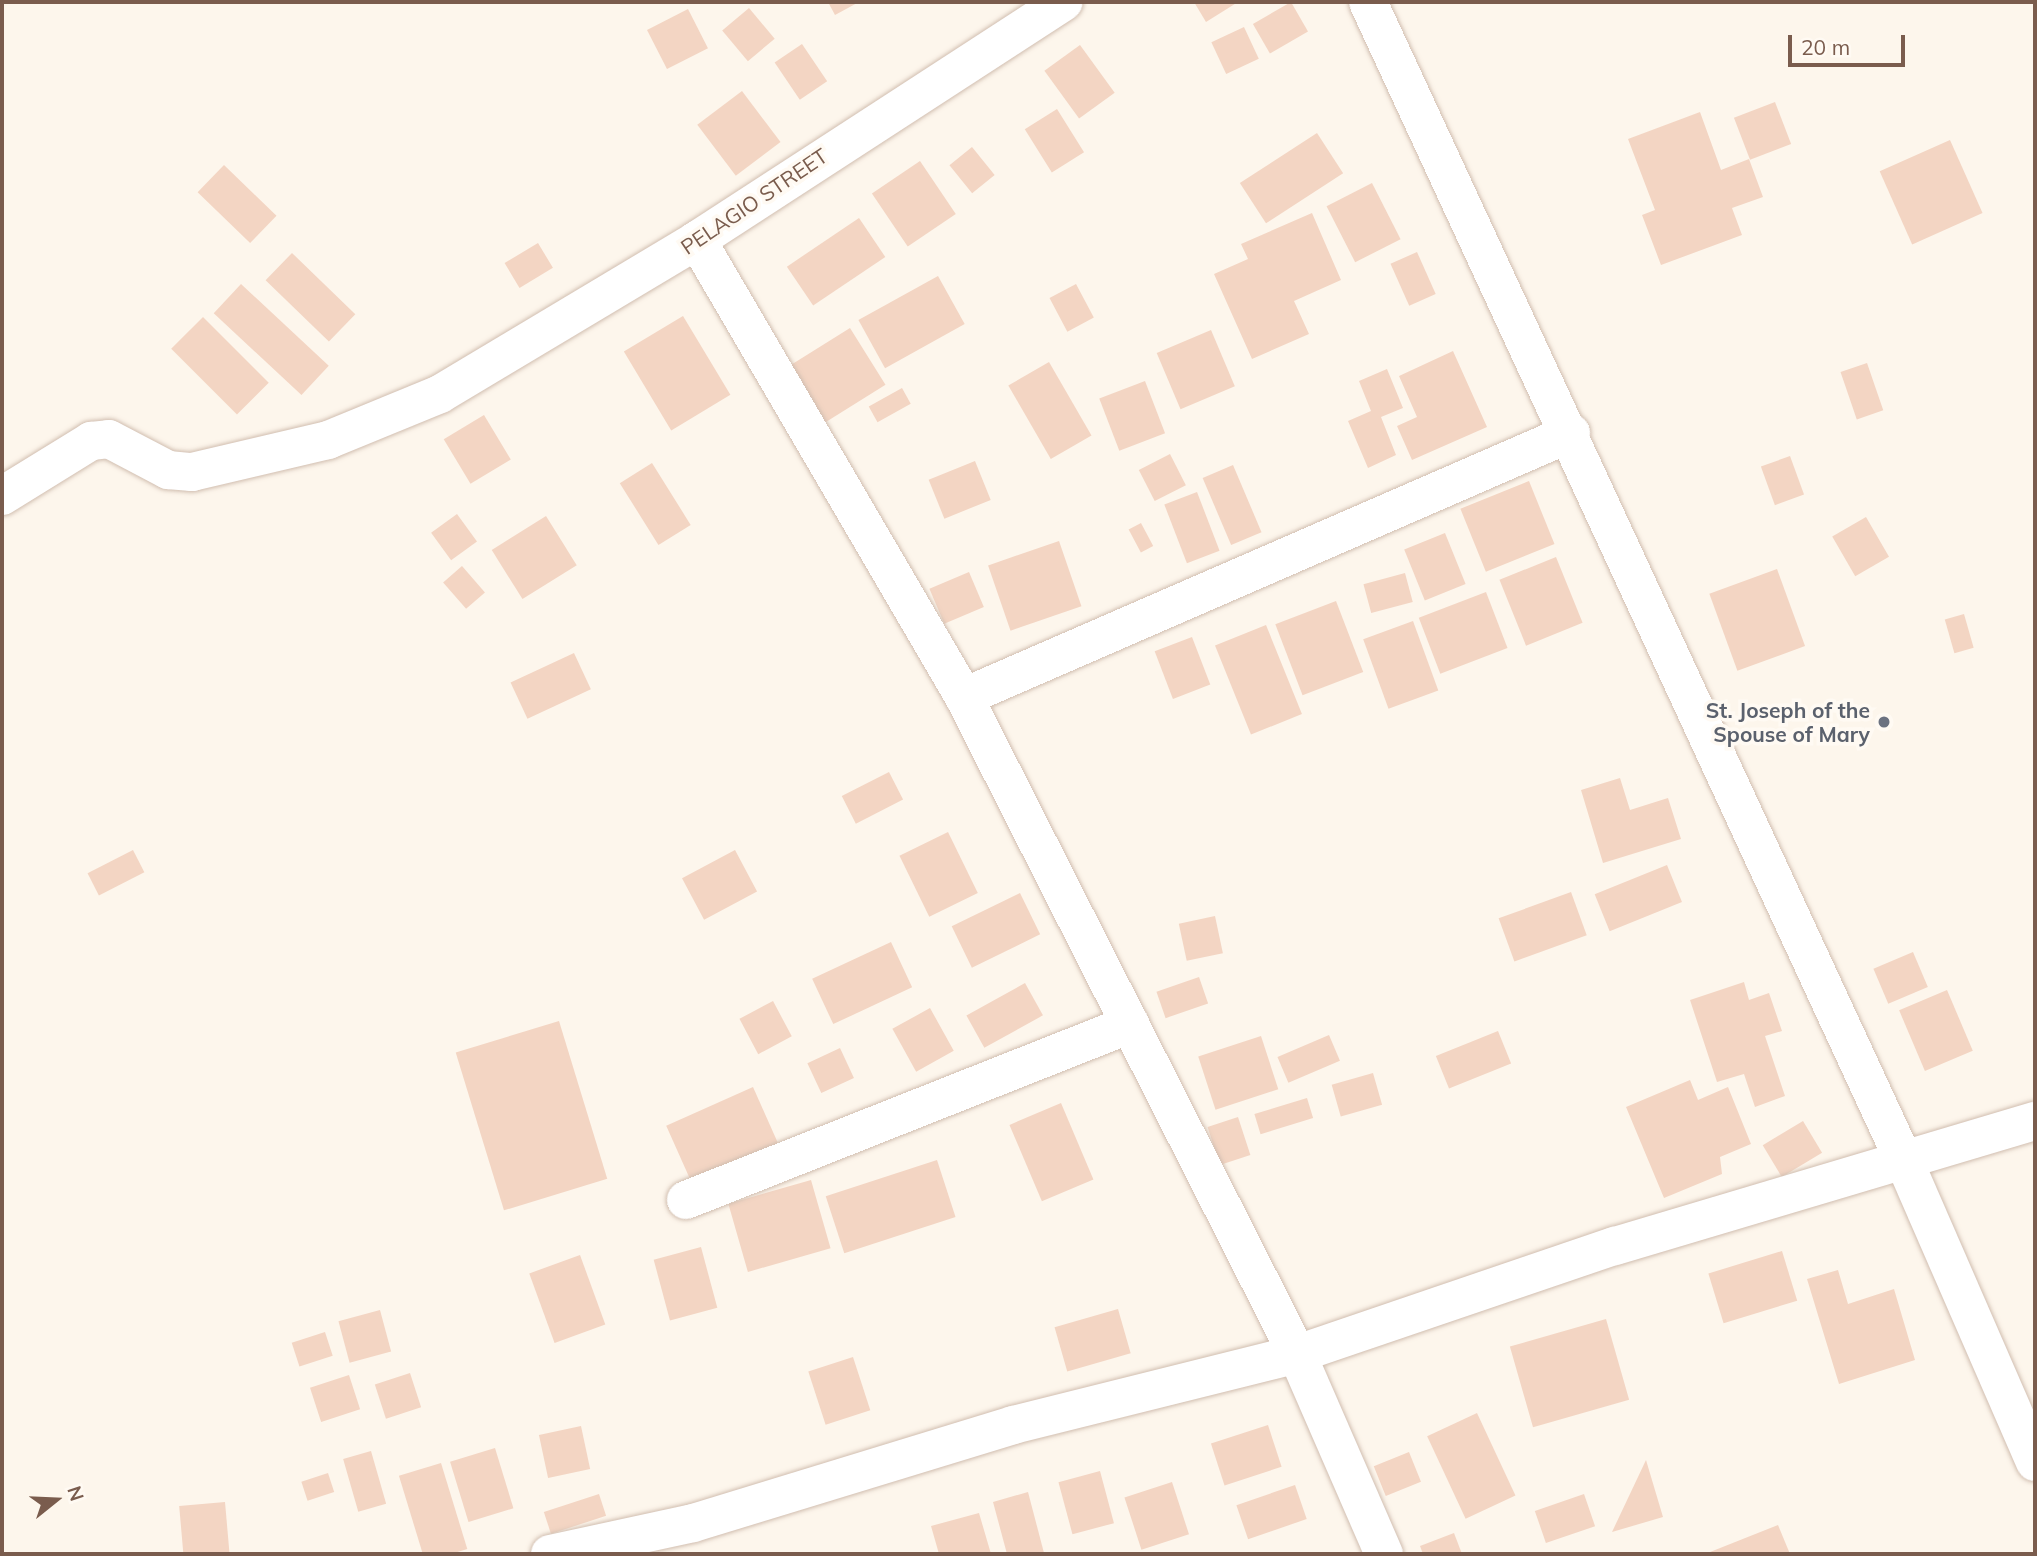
<!DOCTYPE html>
<style>
body{margin:0}
#map{position:relative;width:2037px;height:1556px;overflow:hidden;background:#fdf6ec;font-family:Mulish,sans-serif}
div>[style]{position:absolute}
.building>*{inset:0;background:#f3d5c3;transform-origin:0 0}
.roads{filter:drop-shadow(0 0 2px #d1beb0) drop-shadow(0 0 2px #d1beb0)}
.minor>*{height:38px;margin:-19px;padding:0 19px;transform-origin:19px;border-radius:19px;background:#fff}
.dots>*{width:19px;height:19px;translate:-50% -50%;box-sizing:border-box;border:4px solid #fffaf3;border-radius:50%}
span{translate:-50% -50%;white-space:nowrap;text-align:center;line-height:1.15;-webkit-text-stroke:7px #fffaf3;paint-order:stroke}
.street-label{font-size:21px;color:#7a5c4d}
.worship-label{font-size:21px;color:#5b616d;font-weight:700}
.right{translate:-100% -50%;text-align:right}
.frame{position:absolute;inset:0;border:4px solid #7a5c4d;pointer-events:none}
.north{position:absolute;left:21px;top:1465px;width:70px;height:70px;-webkit-text-stroke:5px #fffaf3;paint-order:stroke;rotate:72deg;font-size:19px;font-weight:700;line-height:28px;text-align:center;color:#7a5c4d}
.north::after{content:'';display:block;margin:auto;width:24px;height:32px;background:#7a5c4d;clip-path:polygon(50% 0,100% 100%,50% 72%,0 100%)}
.scale{position:absolute;left:1788px;top:35px;width:117px;height:32px;box-sizing:border-box;border:4px solid #7a5c4d;border-top:0;padding-left:9px;font-size:21px;line-height:24px;white-space:nowrap;color:#7a5c4d;-webkit-text-stroke:5px #fffaf3;paint-order:stroke}
</style>
<div id="map">
<div class="building">
<i style="clip-path:polygon(828px 2px,859px 2px,835px 15px)"></i>
<i style="clip-path:polygon(1194px 2px,1238px 2px,1206px 22px)"></i>
<i style="left:1291px;top:2px;width:34px;height:44px;rotate:60deg"></i>
<i style="left:749px;top:8px;width:40px;height:35px;rotate:50deg"></i>
<i style="left:688px;top:9px;width:44px;height:46px;rotate:63deg"></i>
<i style="left:1244px;top:27px;width:35px;height:36px;rotate:65deg"></i>
<i style="left:802px;top:44px;width:45px;height:33px;rotate:56deg"></i>
<i style="left:1080px;top:45px;width:59px;height:44px;rotate:54deg"></i>
<i style="left:742px;top:91px;width:64px;height:56px;rotate:53deg"></i>
<i style="left:1775px;top:102px;width:45px;height:44px;rotate:69deg"></i>
<i style="left:1057px;top:109px;width:51px;height:38px;rotate:58deg"></i>
<i style="clip-path:polygon(1700px 112px,1721px 170px,1749px 159px,1763px 197px,1732px 208px,1742px 235px,1661px 265px,1642px 215px,1655px 210px,1628px 139px)"></i>
<i style="left:1317px;top:133px;width:48px;height:92px;rotate:57deg"></i>
<i style="left:1950px;top:140px;width:80px;height:77px;rotate:66deg"></i>
<i style="left:972px;top:147px;width:36px;height:29px;rotate:51deg"></i>
<i style="left:920px;top:161px;width:64px;height:58px;rotate:56deg"></i>
<i style="left:224px;top:165px;width:73px;height:38px;rotate:44deg"></i>
<i style="left:1372px;top:183px;width:63px;height:51px;rotate:63deg"></i>
<i style="clip-path:polygon(1312px 213px,1341px 280px,1294px 301px,1309px 334px,1252px 359px,1214px 274px,1248px 259px,1241px 244px)"></i>
<i style="left:859px;top:218px;width:47px;height:87px;rotate:56deg"></i>
<i style="left:538px;top:243px;width:29px;height:39px;rotate:59deg"></i>
<i style="left:1417px;top:252px;width:46px;height:29px;rotate:66deg"></i>
<i style="left:292px;top:253px;width:88px;height:38px;rotate:44deg"></i>
<i style="left:938px;top:276px;width:55px;height:91px;rotate:61deg"></i>
<i style="left:241px;top:284px;width:120px;height:40px;rotate:43deg"></i>
<i style="left:1076px;top:284px;width:38px;height:30px;rotate:62deg"></i>
<i style="left:683px;top:316px;width:92px;height:69px;rotate:59deg"></i>
<i style="left:203px;top:317px;width:93px;height:45px;rotate:45deg"></i>
<i style="left:850px;top:328px;width:67px;height:75px;rotate:58deg"></i>
<i style="left:1211px;top:330px;width:61px;height:59px;rotate:67deg"></i>
<i style="clip-path:polygon(1453px 351px,1487px 427px,1412px 460px,1397px 426px,1417px 417px,1399px 376px)"></i>
<i style="left:1049px;top:362px;width:85px;height:47px;rotate:60deg"></i>
<i style="left:1867px;top:363px;width:50px;height:28px;rotate:71deg"></i>
<i style="clip-path:polygon(1387px 369px,1403px 408px,1381px 417px,1396px 455px,1368px 468px,1348px 421px,1371px 411px,1359px 381px)"></i>
<i style="left:1145px;top:381px;width:56px;height:49px;rotate:69deg"></i>
<i style="left:902px;top:388px;width:18px;height:38px;rotate:61deg"></i>
<i style="left:484px;top:415px;width:52px;height:47px;rotate:59deg"></i>
<i style="left:1170px;top:454px;width:35px;height:35px;rotate:63deg"></i>
<i style="left:1790px;top:456px;width:41px;height:31px;rotate:70deg"></i>
<i style="left:975px;top:461px;width:42px;height:50px;rotate:68deg"></i>
<i style="left:652px;top:463px;width:73px;height:38px;rotate:58deg"></i>
<i style="left:1233px;top:465px;width:73px;height:33px;rotate:67deg"></i>
<i style="left:1529px;top:481px;width:68px;height:74px;rotate:68deg"></i>
<i style="left:1197px;top:492px;width:63px;height:35px;rotate:69deg"></i>
<i style="left:457px;top:514px;width:34px;height:32px;rotate:54deg"></i>
<i style="left:546px;top:516px;width:58px;height:64px;rotate:58deg"></i>
<i style="left:1866px;top:517px;width:46px;height:39px;rotate:60deg"></i>
<i style="left:1141px;top:523px;width:26px;height:14px;rotate:62deg"></i>
<i style="left:1445px;top:533px;width:55px;height:44px;rotate:68deg"></i>
<i style="left:1059px;top:541px;width:69px;height:75px;rotate:71deg"></i>
<i style="left:1556px;top:557px;width:71px;height:61px;rotate:68deg"></i>
<i style="left:462px;top:566px;width:35px;height:25px;rotate:49deg"></i>
<i style="left:1777px;top:569px;width:82px;height:72px;rotate:70deg"></i>
<i style="left:969px;top:572px;width:38px;height:43px;rotate:67deg"></i>
<i style="left:1405px;top:573px;width:30px;height:43px;rotate:75deg"></i>
<i style="left:1486px;top:592px;width:60px;height:72px;rotate:69deg"></i>
<i style="left:1336px;top:601px;width:76px;height:65px;rotate:69deg"></i>
<i style="left:1964px;top:614px;width:35px;height:20px;rotate:74deg"></i>
<i style="left:1413px;top:621px;width:74px;height:53px;rotate:70deg"></i>
<i style="left:1266px;top:625px;width:96px;height:55px;rotate:68deg"></i>
<i style="left:1192px;top:637px;width:51px;height:40px;rotate:69deg"></i>
<i style="left:574px;top:653px;width:40px;height:70px;rotate:65deg"></i>
<i style="left:889px;top:772px;width:31px;height:53px;rotate:63deg"></i>
<i style="clip-path:polygon(1620px 778px,1630px 810px,1668px 798px,1681px 839px,1603px 863px,1581px 790px)"></i>
<i style="left:948px;top:832px;width:68px;height:54px;rotate:64deg"></i>
<i style="left:133px;top:850px;width:25px;height:51px;rotate:63deg"></i>
<i style="left:735px;top:850px;width:47px;height:60px;rotate:62deg"></i>
<i style="left:1667px;top:865px;width:40px;height:78px;rotate:68deg"></i>
<i style="left:1571px;top:892px;width:46px;height:77px;rotate:70deg"></i>
<i style="left:1020px;top:893px;width:46px;height:76px;rotate:64deg"></i>
<i style="left:1215px;top:916px;width:38px;height:37px;rotate:78deg"></i>
<i style="left:891px;top:942px;width:50px;height:87px;rotate:65deg"></i>
<i style="left:1913px;top:952px;width:38px;height:43px;rotate:67deg"></i>
<i style="left:1199px;top:977px;width:28px;height:45px;rotate:71deg"></i>
<i style="clip-path:polygon(1744px 982px,1749px 1000px,1769px 993px,1782px 1031px,1765px 1036px,1785px 1096px,1755px 1107px,1744px 1074px,1717px 1082px,1690px 1000px)"></i>
<i style="left:1025px;top:983px;width:37px;height:67px;rotate:61deg"></i>
<i style="left:1947px;top:990px;width:66px;height:52px;rotate:67deg"></i>
<i style="left:773px;top:1001px;width:40px;height:38px;rotate:62deg"></i>
<i style="left:930px;top:1008px;width:49px;height:43px;rotate:61deg"></i>
<i style="left:559px;top:1021px;width:165px;height:108px;rotate:73deg"></i>
<i style="left:1498px;top:1031px;width:35px;height:67px;rotate:68deg"></i>
<i style="left:1329px;top:1035px;width:28px;height:56px;rotate:67deg"></i>
<i style="left:1261px;top:1036px;width:56px;height:66px;rotate:72deg"></i>
<i style="left:840px;top:1048px;width:33px;height:36px;rotate:65deg"></i>
<i style="left:1373px;top:1073px;width:33px;height:43px;rotate:74deg"></i>
<i style="clip-path:polygon(1690px 1080px,1698px 1100px,1728px 1087px,1751px 1144px,1720px 1157px,1722px 1174px,1664px 1198px,1626px 1107px)"></i>
<i style="left:753px;top:1087px;width:67px;height:95px;rotate:66deg"></i>
<i style="left:1307px;top:1098px;width:21px;height:55px;rotate:73deg"></i>
<i style="left:1061px;top:1103px;width:83px;height:56px;rotate:67deg"></i>
<i style="left:1238px;top:1117px;width:40px;height:32px;rotate:72deg"></i>
<i style="left:1803px;top:1121px;width:37px;height:47px;rotate:59deg"></i>
<i style="left:937px;top:1160px;width:60px;height:117px;rotate:72deg"></i>
<i style="left:811px;top:1180px;width:71px;height:86px;rotate:74deg"></i>
<i style="left:701px;top:1247px;width:63px;height:49px;rotate:75deg"></i>
<i style="left:1782px;top:1251px;width:52px;height:77px;rotate:73deg"></i>
<i style="left:580px;top:1255px;width:74px;height:54px;rotate:70deg"></i>
<i style="clip-path:polygon(1838px 1270px,1848px 1304px,1894px 1289px,1915px 1360px,1839px 1384px,1807px 1279px)"></i>
<i style="left:1118px;top:1309px;width:46px;height:66px;rotate:74deg"></i>
<i style="left:380px;top:1310px;width:43px;height:43px;rotate:75deg"></i>
<i style="left:1606px;top:1319px;width:84px;height:100px;rotate:74deg"></i>
<i style="left:325px;top:1332px;width:25px;height:35px;rotate:72deg"></i>
<i style="left:853px;top:1357px;width:56px;height:47px;rotate:72deg"></i>
<i style="left:410px;top:1373px;width:36px;height:37px;rotate:72deg"></i>
<i style="left:349px;top:1375px;width:36px;height:41px;rotate:72deg"></i>
<i style="left:1477px;top:1413px;width:91px;height:55px;rotate:65deg"></i>
<i style="left:1268px;top:1425px;width:44px;height:60px;rotate:72deg"></i>
<i style="left:581px;top:1426px;width:44px;height:43px;rotate:78deg"></i>
<i style="left:495px;top:1448px;width:63px;height:47px;rotate:73deg"></i>
<i style="left:371px;top:1451px;width:55px;height:29px;rotate:74deg"></i>
<i style="left:1409px;top:1452px;width:32px;height:38px;rotate:68deg"></i>
<i style="clip-path:polygon(1646px 1460px,1663px 1517px,1612px 1532px)"></i>
<i style="left:441px;top:1463px;width:90px;height:44px;rotate:73deg"></i>
<i style="left:1100px;top:1471px;width:54px;height:43px;rotate:75deg"></i>
<i style="left:328px;top:1473px;width:20px;height:28px;rotate:72deg"></i>
<i style="left:1172px;top:1482px;width:55px;height:50px;rotate:72deg"></i>
<i style="left:1295px;top:1485px;width:36px;height:62px;rotate:71deg"></i>
<i style="clip-path:polygon(1028px 1492px,1044px 1553px,1007px 1554px,993px 1502px)"></i>
<i style="left:599px;top:1494px;width:23px;height:58px;rotate:72deg"></i>
<i style="left:1584px;top:1494px;width:34px;height:52px;rotate:71deg"></i>
<i style="left:225px;top:1502px;width:52px;height:46px;rotate:85deg"></i>
<i style="clip-path:polygon(979px 1513px,991px 1554px,939px 1554px,931px 1526px)"></i>
<i style="clip-path:polygon(1778px 1525px,1790px 1554px,1705px 1554px)"></i>
<i style="clip-path:polygon(1454px 1533px,1462px 1554px,1423px 1554px,1420px 1546px)"></i>
</div>
<div class="roads">
<div class="minor">
<i style="left:1368px;top:2px;width:1279px;rotate:65.18deg"></i>
<i style="left:1905px;top:1163px;width:326px;rotate:66.5deg"></i>
<i style="left:697px;top:240px;width:529px;rotate:59.7deg"></i>
<i style="left:964px;top:697px;width:737px;rotate:63.12deg"></i>
<i style="left:1297px;top:1354px;width:218px;rotate:66.5deg"></i>
<i style="left:2px;top:496px;width:105px;rotate:-31.7deg"></i>
<i style="left:91px;top:441px;width:18px;rotate:-6deg"></i>
<i style="left:109px;top:439px;width:67px;rotate:27.7deg"></i>
<i style="left:168px;top:470px;width:24px;rotate:5deg"></i>
<i style="left:192px;top:472px;width:140px;rotate:-13.2deg"></i>
<i style="left:328px;top:440px;width:121px;rotate:-22.3deg"></i>
<i style="left:440px;top:394px;width:300px;rotate:-30.9deg"></i>
<i style="left:697px;top:240px;width:437px;rotate:-33deg"></i>
<i style="left:964px;top:697px;width:662px;rotate:-23.51deg"></i>
<i style="left:686px;top:1200px;width:478px;rotate:-21.6deg"></i>
<i style="left:550px;top:1554px;width:146px;rotate:-12.2deg"></i>
<i style="left:693px;top:1523px;width:335px;rotate:-17deg"></i>
<i style="left:1013px;top:1425px;width:293px;rotate:-14deg"></i>
<i style="left:1297px;top:1354px;width:336px;rotate:-18.8deg"></i>
<i style="left:1615px;top:1246px;width:438px;rotate:-16.6deg"></i>
</div>
</div>
<div class="dots">
<i style="left:1884px;top:722px;background:#6b7280"></i>
</div>
<div class="street-label">
<span style="left:754px;top:201px;rotate:-34deg">PELAGIO STREET</span>
</div>
<div class="worship-label">
<span class="right" style="left:1870px;top:722px">St. Joseph of the<br>Spouse of Mary</span>
</div>
<div class="frame"></div>
<div class="north">N</div>
<div class="scale">20 m</div>
</div>
